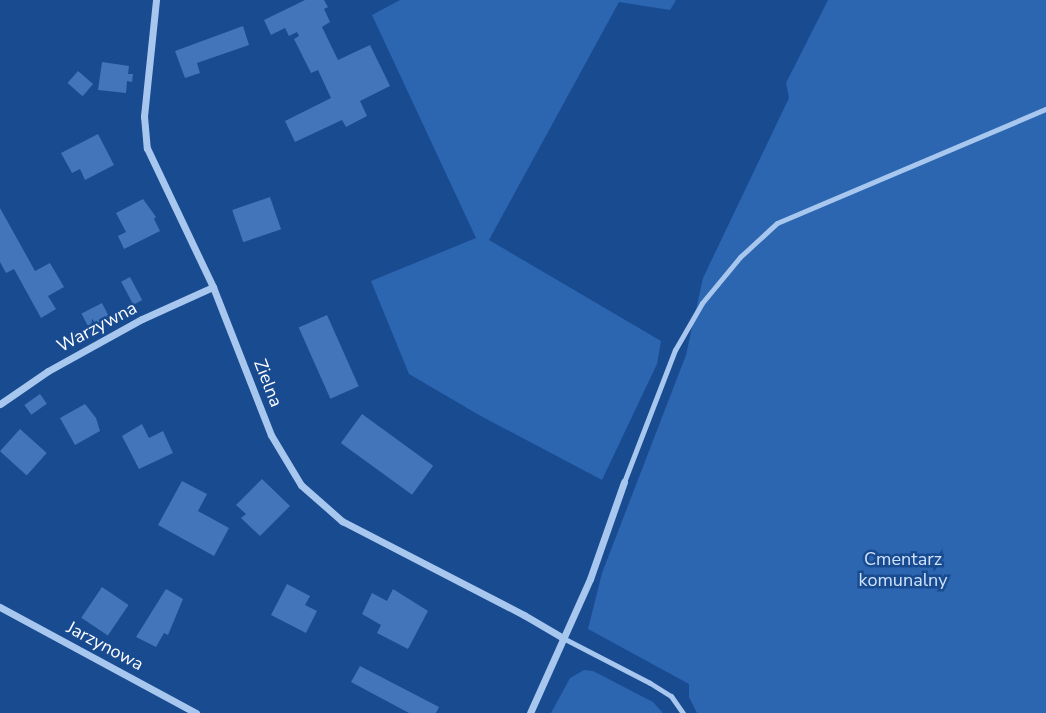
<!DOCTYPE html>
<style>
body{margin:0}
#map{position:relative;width:1046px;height:713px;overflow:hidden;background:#194b91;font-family:"Nunito Sans",sans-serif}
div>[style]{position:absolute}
.green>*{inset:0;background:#2c65b0}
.building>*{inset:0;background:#4275b9;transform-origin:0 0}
.service>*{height:5px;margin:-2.5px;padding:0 2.5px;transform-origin:2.5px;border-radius:2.5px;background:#a8c7ef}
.minor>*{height:7px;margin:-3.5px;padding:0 3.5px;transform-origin:3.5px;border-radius:3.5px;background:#a8c7ef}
span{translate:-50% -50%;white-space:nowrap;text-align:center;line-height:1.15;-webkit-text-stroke:5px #194b91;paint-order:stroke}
.street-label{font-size:18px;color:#fff}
.park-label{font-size:18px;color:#cfe2fb}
</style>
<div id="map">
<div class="green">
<i style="clip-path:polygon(400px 0,676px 0,670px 10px,619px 2px,489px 240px,661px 341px,657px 364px,602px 480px,479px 415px,409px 374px,371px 281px,476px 238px,372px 15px)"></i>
<i style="clip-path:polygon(828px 0,1046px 0,1046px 713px,697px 713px,689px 697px,689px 684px,588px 629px,602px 573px,686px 355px,703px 278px,789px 98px,786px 83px)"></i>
<i style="clip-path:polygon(584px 670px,593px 671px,653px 702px,663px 713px,551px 713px,570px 678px)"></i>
</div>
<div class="building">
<i style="clip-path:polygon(305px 0,324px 0,328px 7px,324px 9px,330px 22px,322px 27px,338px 60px,370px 45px,390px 86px,360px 101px,367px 116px,346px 127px,342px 120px,295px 142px,285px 121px,331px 98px,318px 70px,311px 73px,294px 39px,299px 36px,297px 32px,289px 36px,285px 28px,271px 35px,264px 20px)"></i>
<i style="clip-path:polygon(243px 26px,249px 45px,197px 63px,200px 73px,185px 78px,175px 51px)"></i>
<i style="clip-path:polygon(102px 62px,129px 66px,128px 74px,133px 74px,132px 82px,127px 81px,126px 93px,98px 90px)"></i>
<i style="left:78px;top:71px;width:20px;height:16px;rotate:41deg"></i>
<i style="clip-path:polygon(98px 134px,114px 165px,85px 180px,80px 169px,72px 173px,61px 153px)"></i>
<i style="left:270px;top:197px;width:34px;height:40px;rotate:71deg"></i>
<i style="clip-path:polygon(143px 199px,156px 217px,154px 219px,160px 231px,124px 249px,118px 236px,126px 232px,116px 213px)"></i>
<i style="clip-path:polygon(0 208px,35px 271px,50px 263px,64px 287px,48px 296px,56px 309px,41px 318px,14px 269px,6px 273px,0 262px)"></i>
<i style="left:130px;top:277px;width:26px;height:10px;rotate:62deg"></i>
<i style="left:102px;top:303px;width:16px;height:23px;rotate:63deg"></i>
<i style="left:327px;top:315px;width:78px;height:31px;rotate:66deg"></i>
<i style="left:40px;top:394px;width:12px;height:19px;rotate:55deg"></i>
<i style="clip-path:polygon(85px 404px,96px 418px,100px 431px,75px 445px,60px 418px)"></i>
<i style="left:362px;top:414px;width:88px;height:36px;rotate:36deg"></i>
<i style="clip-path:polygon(142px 424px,149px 438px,163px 431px,173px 453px,139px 469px,122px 436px)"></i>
<i style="left:20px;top:429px;width:36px;height:30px;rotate:42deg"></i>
<i style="clip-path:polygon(262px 479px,290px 506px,260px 536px,241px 518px,246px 514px,236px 505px)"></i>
<i style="clip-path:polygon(182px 481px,207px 494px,198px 511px,229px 528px,214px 556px,158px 525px)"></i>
<i style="clip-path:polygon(287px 584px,310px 596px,305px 605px,317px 611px,306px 633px,271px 615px)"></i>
<i style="left:102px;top:587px;width:32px;height:37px;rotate:34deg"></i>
<i style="clip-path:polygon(166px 589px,183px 599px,168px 635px,164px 633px,156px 647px,136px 637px)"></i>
<i style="clip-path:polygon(393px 589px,428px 611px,408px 649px,377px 633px,381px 625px,362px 614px,372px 593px,387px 601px)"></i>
<i style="clip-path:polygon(360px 666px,439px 707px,436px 713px,409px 713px,351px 682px)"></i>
</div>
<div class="service">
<i style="left:624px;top:482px;width:142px;rotate:-68.9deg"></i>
<i style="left:675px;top:350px;width:54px;rotate:-60.1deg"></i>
<i style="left:702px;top:303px;width:60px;rotate:-50.4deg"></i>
<i style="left:740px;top:257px;width:50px;rotate:-42.6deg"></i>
<i style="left:777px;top:223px;width:292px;rotate:-23deg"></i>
<i style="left:563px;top:638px;width:98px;rotate:27.3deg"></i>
<i style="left:650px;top:683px;width:25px;rotate:32deg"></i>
<i style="left:671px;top:696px;width:21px;rotate:55deg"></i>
</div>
<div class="minor">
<i style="left:156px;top:0;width:117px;rotate:95.9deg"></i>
<i style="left:144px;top:116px;width:32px;rotate:85deg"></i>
<i style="left:147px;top:148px;width:154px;rotate:64.6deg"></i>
<i style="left:213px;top:287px;width:159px;rotate:68.6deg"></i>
<i style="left:271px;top:435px;width:58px;rotate:59deg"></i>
<i style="left:301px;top:485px;width:55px;rotate:41.3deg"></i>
<i style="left:342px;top:521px;width:205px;rotate:27.3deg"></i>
<i style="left:524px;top:615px;width:45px;rotate:30.5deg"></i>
<i style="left:0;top:404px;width:58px;rotate:-34.5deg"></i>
<i style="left:48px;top:371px;width:107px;rotate:-29deg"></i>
<i style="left:142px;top:319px;width:78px;rotate:-24.3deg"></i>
<i style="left:0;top:607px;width:223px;rotate:28.4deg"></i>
<i style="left:530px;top:713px;width:147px;rotate:-65.9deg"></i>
<i style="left:590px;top:579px;width:103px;rotate:-70.7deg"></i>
</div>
<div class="street-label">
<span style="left:97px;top:327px;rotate:-28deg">Warzywna</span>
<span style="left:268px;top:383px;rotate:69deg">Zielna</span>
<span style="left:105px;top:646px;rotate:28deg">Jarzynowa</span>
</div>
<div class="park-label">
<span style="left:903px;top:570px">Cmentarz<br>komunalny</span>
</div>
</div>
